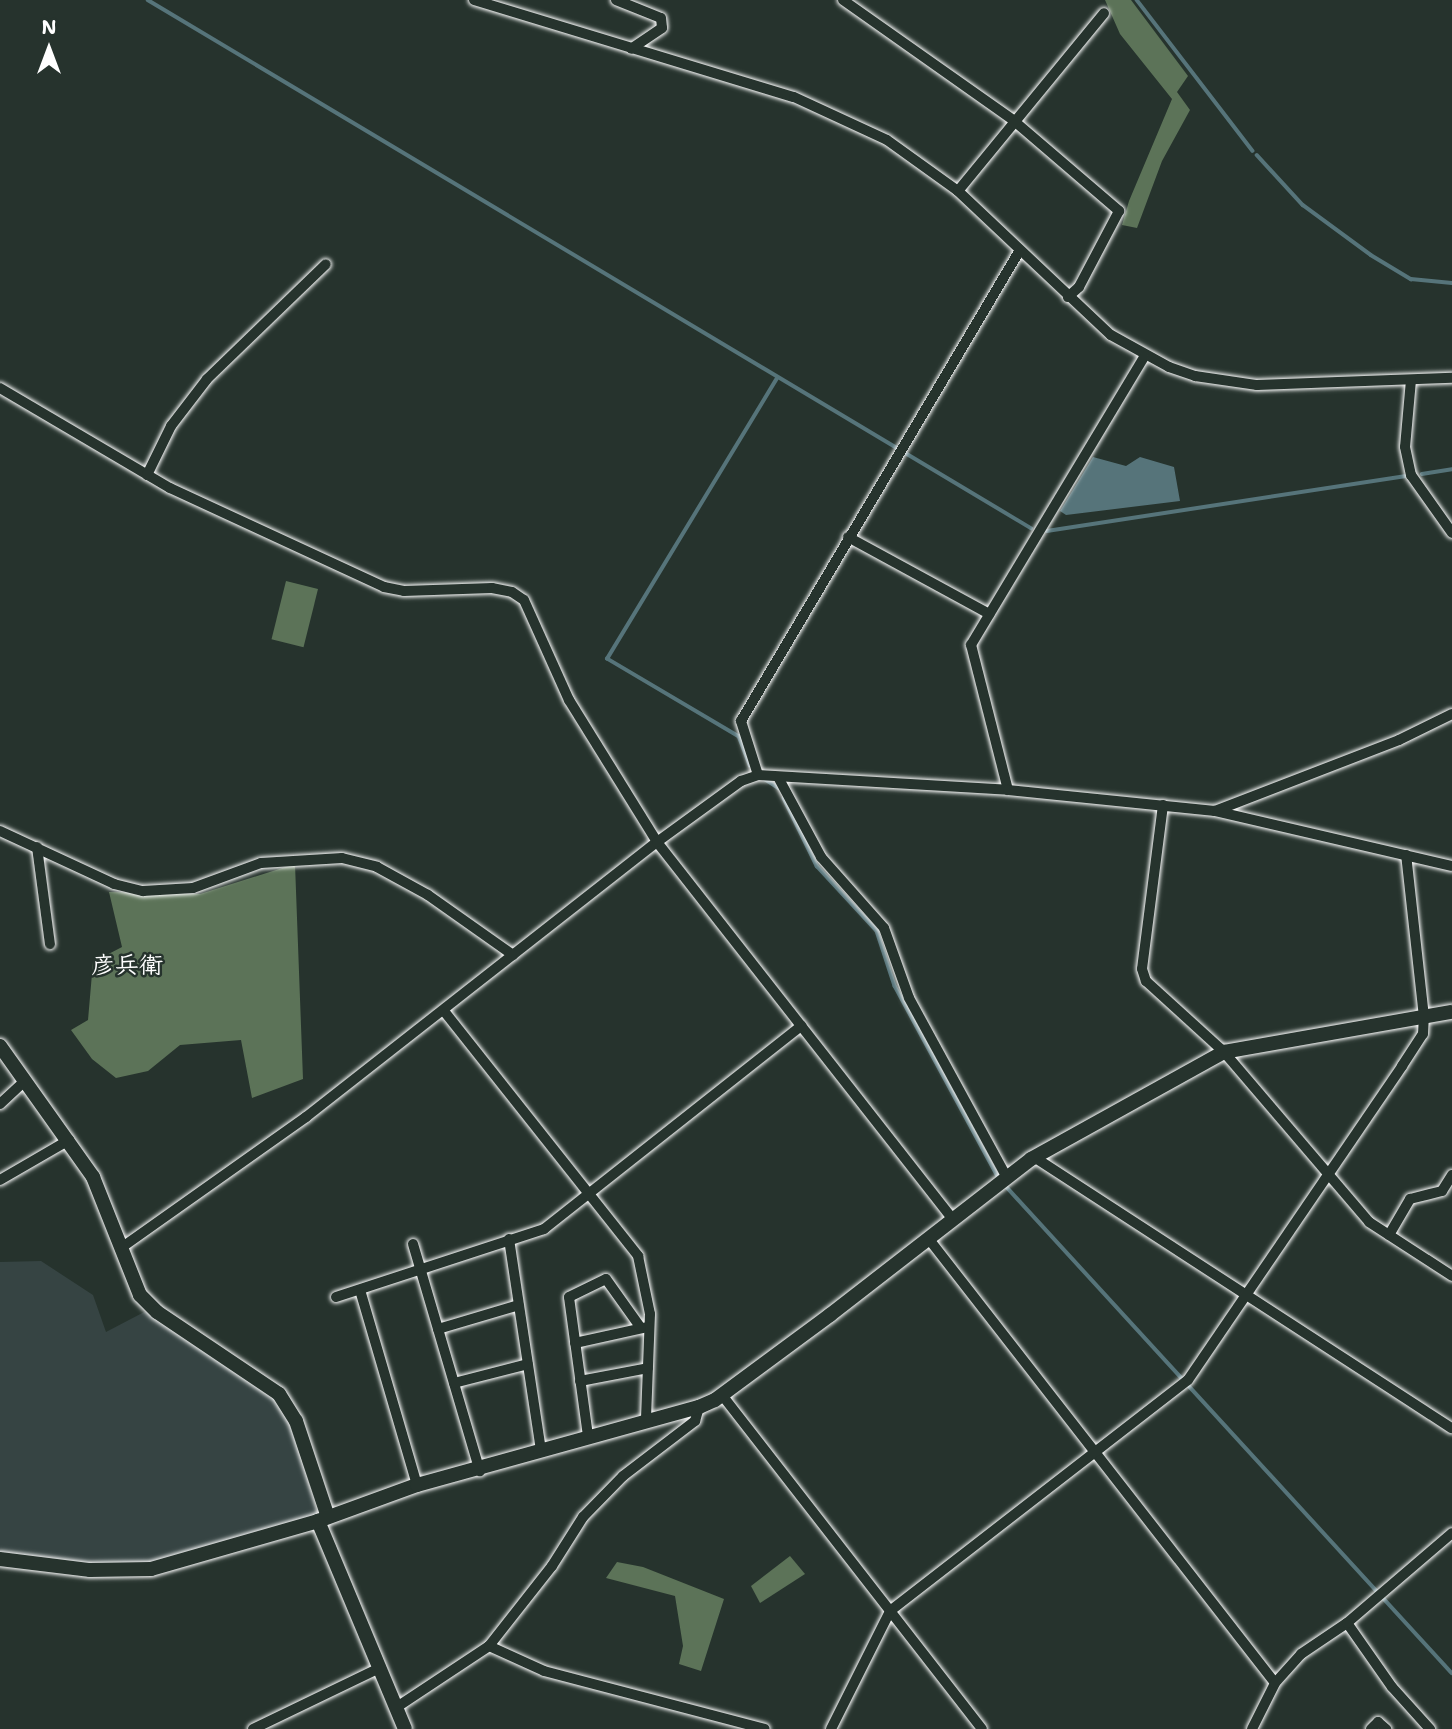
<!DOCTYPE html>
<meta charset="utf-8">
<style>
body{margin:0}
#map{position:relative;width:1452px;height:1729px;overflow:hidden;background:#26332d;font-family:"Shantell Sans","Klee One",sans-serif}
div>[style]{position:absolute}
.built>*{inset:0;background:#364443}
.green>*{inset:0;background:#5c7358;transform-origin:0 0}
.water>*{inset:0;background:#56747a}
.stream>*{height:3.5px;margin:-1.75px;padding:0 1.75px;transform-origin:1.75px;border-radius:1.75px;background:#56747a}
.roads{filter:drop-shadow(0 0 2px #fff) drop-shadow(0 0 2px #fff)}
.minor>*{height:10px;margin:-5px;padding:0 5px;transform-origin:5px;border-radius:5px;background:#26332d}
.tertiary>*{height:14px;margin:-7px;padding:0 7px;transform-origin:7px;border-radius:7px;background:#26332d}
span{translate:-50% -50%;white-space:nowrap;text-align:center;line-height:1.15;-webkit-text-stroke:5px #26332d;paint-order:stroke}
.quarter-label{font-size:24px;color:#fff;font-weight:700}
.north{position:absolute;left:14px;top:14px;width:70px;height:70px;-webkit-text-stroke:5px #26332d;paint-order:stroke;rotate:0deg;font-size:19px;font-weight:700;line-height:28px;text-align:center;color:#fff}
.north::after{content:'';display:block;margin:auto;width:24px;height:32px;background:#fff;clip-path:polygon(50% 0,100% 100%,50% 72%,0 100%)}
</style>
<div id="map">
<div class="built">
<i style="clip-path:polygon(41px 1261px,93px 1295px,106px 1332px,148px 1310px,276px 1397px,291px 1423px,318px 1515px,185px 1556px,139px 1564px,66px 1562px,0 1554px,0 1262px)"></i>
</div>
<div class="green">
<i style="clip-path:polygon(1105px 0,1131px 0,1188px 76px,1177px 92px,1190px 110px,1162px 161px,1137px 228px,1122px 225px,1129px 201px,1172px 99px,1120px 34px)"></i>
<i style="left:286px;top:581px;width:33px;height:60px;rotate:14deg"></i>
<i style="clip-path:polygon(295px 864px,303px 1079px,252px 1098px,241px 1040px,180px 1045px,148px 1071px,116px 1078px,92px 1059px,71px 1030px,88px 1020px,93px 962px,122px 947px,109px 892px,200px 894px)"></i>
<i style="clip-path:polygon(790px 1556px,805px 1574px,760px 1603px,751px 1586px)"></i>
<i style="clip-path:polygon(617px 1562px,643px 1567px,724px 1599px,701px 1671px,679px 1664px,683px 1646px,675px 1596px,606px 1578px)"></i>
</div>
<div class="water">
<i style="clip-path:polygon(1093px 457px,1126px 466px,1140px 457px,1174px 467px,1180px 501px,1066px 515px,1060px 511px)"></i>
</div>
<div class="stream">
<i style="left:148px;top:0;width:1029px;rotate:30.88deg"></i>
<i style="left:1137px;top:0;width:190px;rotate:52.5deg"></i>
<i style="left:1257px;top:155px;width:68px;rotate:47.4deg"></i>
<i style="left:1303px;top:205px;width:84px;rotate:36.3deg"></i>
<i style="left:1371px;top:255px;width:47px;rotate:31deg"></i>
<i style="left:1411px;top:279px;width:41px;rotate:5.6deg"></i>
<i style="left:1422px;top:474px;width:30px;rotate:-9deg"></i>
<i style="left:1047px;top:531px;width:363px;rotate:-8.7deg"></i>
<i style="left:750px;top:766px;width:31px;rotate:-111deg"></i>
<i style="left:739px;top:737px;width:153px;rotate:-149.4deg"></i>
<i style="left:607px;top:659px;width:328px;rotate:-58.8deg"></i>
<i style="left:765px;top:779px;width:17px;rotate:33deg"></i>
<i style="left:784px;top:798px;width:76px;rotate:64.1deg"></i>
<i style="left:817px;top:866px;width:88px;rotate:47.3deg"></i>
<i style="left:877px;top:931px;width:58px;rotate:71.9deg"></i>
<i style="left:895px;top:986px;width:218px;rotate:61.6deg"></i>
<i style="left:1004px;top:1184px;width:663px;rotate:47.51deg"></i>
</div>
<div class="roads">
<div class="minor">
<i style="left:474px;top:0;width:334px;rotate:16.9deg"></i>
<i style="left:794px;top:97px;width:102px;rotate:24.8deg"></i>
<i style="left:887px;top:140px;width:87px;rotate:35.7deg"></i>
<i style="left:958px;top:191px;width:210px;rotate:43.3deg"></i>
<i style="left:1111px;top:335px;width:66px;rotate:28.9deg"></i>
<i style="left:1169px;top:367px;width:28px;rotate:19deg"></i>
<i style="left:1195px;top:376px;width:63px;rotate:8.3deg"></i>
<i style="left:1257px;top:385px;width:195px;rotate:-2.1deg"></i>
<i style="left:616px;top:0;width:48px;rotate:21.8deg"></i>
<i style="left:661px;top:18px;width:10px;rotate:84deg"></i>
<i style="left:662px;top:28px;width:37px;rotate:146deg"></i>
<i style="left:843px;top:0;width:208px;rotate:35.2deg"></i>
<i style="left:1013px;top:120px;width:140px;rotate:40.6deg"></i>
<i style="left:1119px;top:211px;width:86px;rotate:117.8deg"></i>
<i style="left:1079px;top:287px;width:15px;rotate:138deg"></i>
<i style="left:958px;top:191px;width:230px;rotate:-50.6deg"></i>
<i style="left:1411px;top:380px;width:67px;rotate:95.1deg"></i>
<i style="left:1405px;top:447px;width:29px;rotate:78deg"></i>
<i style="left:1411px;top:475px;width:71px;rotate:54.7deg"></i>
<i style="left:0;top:388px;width:197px;rotate:30.5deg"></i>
<i style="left:170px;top:488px;width:236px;rotate:24.8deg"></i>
<i style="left:384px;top:587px;width:20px;rotate:11deg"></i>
<i style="left:404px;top:591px;width:88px;rotate:-2deg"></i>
<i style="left:492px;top:588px;width:20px;rotate:11deg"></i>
<i style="left:512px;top:592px;width:14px;rotate:34deg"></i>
<i style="left:524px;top:600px;width:110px;rotate:65.8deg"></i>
<i style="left:569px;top:700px;width:167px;rotate:58.2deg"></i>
<i style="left:657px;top:842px;width:478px;rotate:51.9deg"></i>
<i style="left:147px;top:475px;width:55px;rotate:-63.9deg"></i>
<i style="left:171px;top:426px;width:59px;rotate:-52.5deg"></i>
<i style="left:207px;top:379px;width:165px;rotate:-44deg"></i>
<i style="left:848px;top:537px;width:161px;rotate:28.6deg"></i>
<i style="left:758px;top:775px;width:57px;rotate:-107.5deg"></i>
<i style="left:741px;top:721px;width:547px;rotate:-59.36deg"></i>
<i style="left:778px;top:777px;width:91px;rotate:61.7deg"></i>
<i style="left:821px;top:857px;width:95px;rotate:48.4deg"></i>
<i style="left:884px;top:928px;width:74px;rotate:70.3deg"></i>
<i style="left:909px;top:998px;width:203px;rotate:61.4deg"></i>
<i style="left:1008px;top:790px;width:150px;rotate:-104.3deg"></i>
<i style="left:971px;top:645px;width:336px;rotate:-59deg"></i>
<i style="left:1163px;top:805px;width:165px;rotate:97.3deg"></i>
<i style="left:1142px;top:969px;width:13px;rotate:72deg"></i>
<i style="left:1146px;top:981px;width:105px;rotate:42.3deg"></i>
<i style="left:1224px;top:1052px;width:223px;rotate:49.5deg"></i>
<i style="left:1369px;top:1222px;width:99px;rotate:33deg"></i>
<i style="left:1215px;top:811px;width:197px;rotate:-21.1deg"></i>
<i style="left:1399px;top:740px;width:59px;rotate:-26.1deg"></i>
<i style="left:0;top:831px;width:126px;rotate:24.9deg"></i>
<i style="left:114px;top:884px;width:30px;rotate:14deg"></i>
<i style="left:143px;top:891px;width:50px;rotate:-3.4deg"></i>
<i style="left:193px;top:888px;width:72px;rotate:-20.2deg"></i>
<i style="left:261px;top:863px;width:81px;rotate:-3.5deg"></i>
<i style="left:342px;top:858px;width:36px;rotate:14deg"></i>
<i style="left:377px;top:867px;width:58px;rotate:28.8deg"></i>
<i style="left:428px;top:895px;width:104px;rotate:35.2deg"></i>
<i style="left:37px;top:847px;width:98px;rotate:82.4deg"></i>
<i style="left:444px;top:1011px;width:313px;rotate:51.6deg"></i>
<i style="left:638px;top:1256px;width:59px;rotate:78.3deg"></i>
<i style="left:650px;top:1314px;width:105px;rotate:92.2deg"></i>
<i style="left:0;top:1104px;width:34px;rotate:-43deg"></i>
<i style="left:1034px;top:1157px;width:498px;rotate:33deg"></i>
<i style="left:0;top:1180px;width:80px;rotate:-30.1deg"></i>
<i style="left:1389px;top:1235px;width:42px;rotate:-59.7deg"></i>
<i style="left:1410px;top:1199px;width:33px;rotate:-14deg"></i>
<i style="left:1442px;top:1191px;width:19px;rotate:-58deg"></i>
<i style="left:928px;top:1238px;width:564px;rotate:52.05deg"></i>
<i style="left:509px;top:1239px;width:214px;rotate:81.4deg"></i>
<i style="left:413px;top:1244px;width:237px;rotate:73.6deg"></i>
<i style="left:121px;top:1248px;width:227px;rotate:-35.3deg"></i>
<i style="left:306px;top:1117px;width:446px;rotate:-38.1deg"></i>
<i style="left:657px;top:842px;width:104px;rotate:-36deg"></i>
<i style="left:741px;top:781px;width:18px;rotate:-19deg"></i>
<i style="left:758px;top:775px;width:250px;rotate:3.4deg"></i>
<i style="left:1008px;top:790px;width:208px;rotate:5.8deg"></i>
<i style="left:1215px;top:811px;width:243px;rotate:13.1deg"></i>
<i style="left:360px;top:1290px;width:203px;rotate:73.7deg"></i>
<i style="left:336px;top:1297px;width:219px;rotate:-18.1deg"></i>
<i style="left:544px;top:1229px;width:328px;rotate:-38.3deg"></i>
<i style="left:438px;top:1329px;width:84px;rotate:-16.5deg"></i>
<i style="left:575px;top:1343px;width:75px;rotate:-12.4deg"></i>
<i style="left:580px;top:1381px;width:69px;rotate:-10.8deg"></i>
<i style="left:454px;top:1383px;width:76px;rotate:-14.4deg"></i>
<i style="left:722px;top:1395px;width:423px;rotate:52.1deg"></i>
<i style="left:588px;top:1436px;width:140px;rotate:-97.8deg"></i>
<i style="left:569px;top:1297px;width:41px;rotate:-25.9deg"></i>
<i style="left:606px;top:1279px;width:60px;rotate:54.5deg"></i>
<i style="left:1347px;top:1623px;width:78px;rotate:54.9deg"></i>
<i style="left:1392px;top:1687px;width:57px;rotate:47.9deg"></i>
<i style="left:489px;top:1646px;width:60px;rotate:24.4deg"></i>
<i style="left:544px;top:1671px;width:228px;rotate:14.7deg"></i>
<i style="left:397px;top:1707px;width:110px;rotate:-33.5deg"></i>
<i style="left:489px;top:1646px;width:102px;rotate:-51.8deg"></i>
<i style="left:552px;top:1566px;width:58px;rotate:-57.7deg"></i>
<i style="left:583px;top:1517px;width:57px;rotate:-45.7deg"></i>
<i style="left:623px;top:1476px;width:91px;rotate:-37.4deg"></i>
<i style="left:695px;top:1421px;width:15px;rotate:-74deg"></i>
<i style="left:253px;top:1729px;width:141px;rotate:-25.7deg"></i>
<i style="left:831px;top:1729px;width:132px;rotate:-63.4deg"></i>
<i style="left:890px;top:1611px;width:377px;rotate:-37.8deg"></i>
<i style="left:1188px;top:1380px;width:380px;rotate:-55.7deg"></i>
<i style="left:1402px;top:1066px;width:38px;rotate:-57deg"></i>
<i style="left:1423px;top:1034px;width:17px;rotate:-87deg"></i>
<i style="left:1424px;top:1017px;width:163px;rotate:-96.3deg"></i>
<i style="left:1252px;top:1729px;width:51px;rotate:-63.4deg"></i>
<i style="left:1275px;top:1683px;width:39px;rotate:-48deg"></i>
<i style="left:1301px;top:1654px;width:55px;rotate:-34deg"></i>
<i style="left:1347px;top:1623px;width:138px;rotate:-40.6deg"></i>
<i style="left:1371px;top:1729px;width:10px;rotate:-45deg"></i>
<i style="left:1378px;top:1722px;width:11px;rotate:41deg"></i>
</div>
<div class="tertiary">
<i style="left:0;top:1046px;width:161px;rotate:54.6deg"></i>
<i style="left:93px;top:1177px;width:127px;rotate:68.3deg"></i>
<i style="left:140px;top:1295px;width:24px;rotate:45deg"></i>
<i style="left:157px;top:1312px;width:147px;rotate:33.9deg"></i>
<i style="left:279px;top:1394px;width:32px;rotate:58deg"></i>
<i style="left:296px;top:1421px;width:101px;rotate:71.6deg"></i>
<i style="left:318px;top:1521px;width:225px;rotate:67.3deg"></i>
<i style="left:0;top:1559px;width:91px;rotate:7deg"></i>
<i style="left:90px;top:1570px;width:61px;rotate:-0.9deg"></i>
<i style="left:151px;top:1569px;width:174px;rotate:-16deg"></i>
<i style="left:318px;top:1521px;width:105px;rotate:-20deg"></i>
<i style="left:417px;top:1485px;width:293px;rotate:-15.5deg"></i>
<i style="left:699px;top:1407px;width:17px;rotate:-24deg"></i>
<i style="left:715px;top:1400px;width:143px;rotate:-36.5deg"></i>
<i style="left:830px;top:1315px;width:254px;rotate:-37.8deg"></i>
<i style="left:1031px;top:1159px;width:221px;rotate:-29deg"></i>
<i style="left:1224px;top:1052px;width:231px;rotate:-10deg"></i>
</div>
</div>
<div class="quarter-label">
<span style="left:127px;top:966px">彦兵衛</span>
</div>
<div class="north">N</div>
</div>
